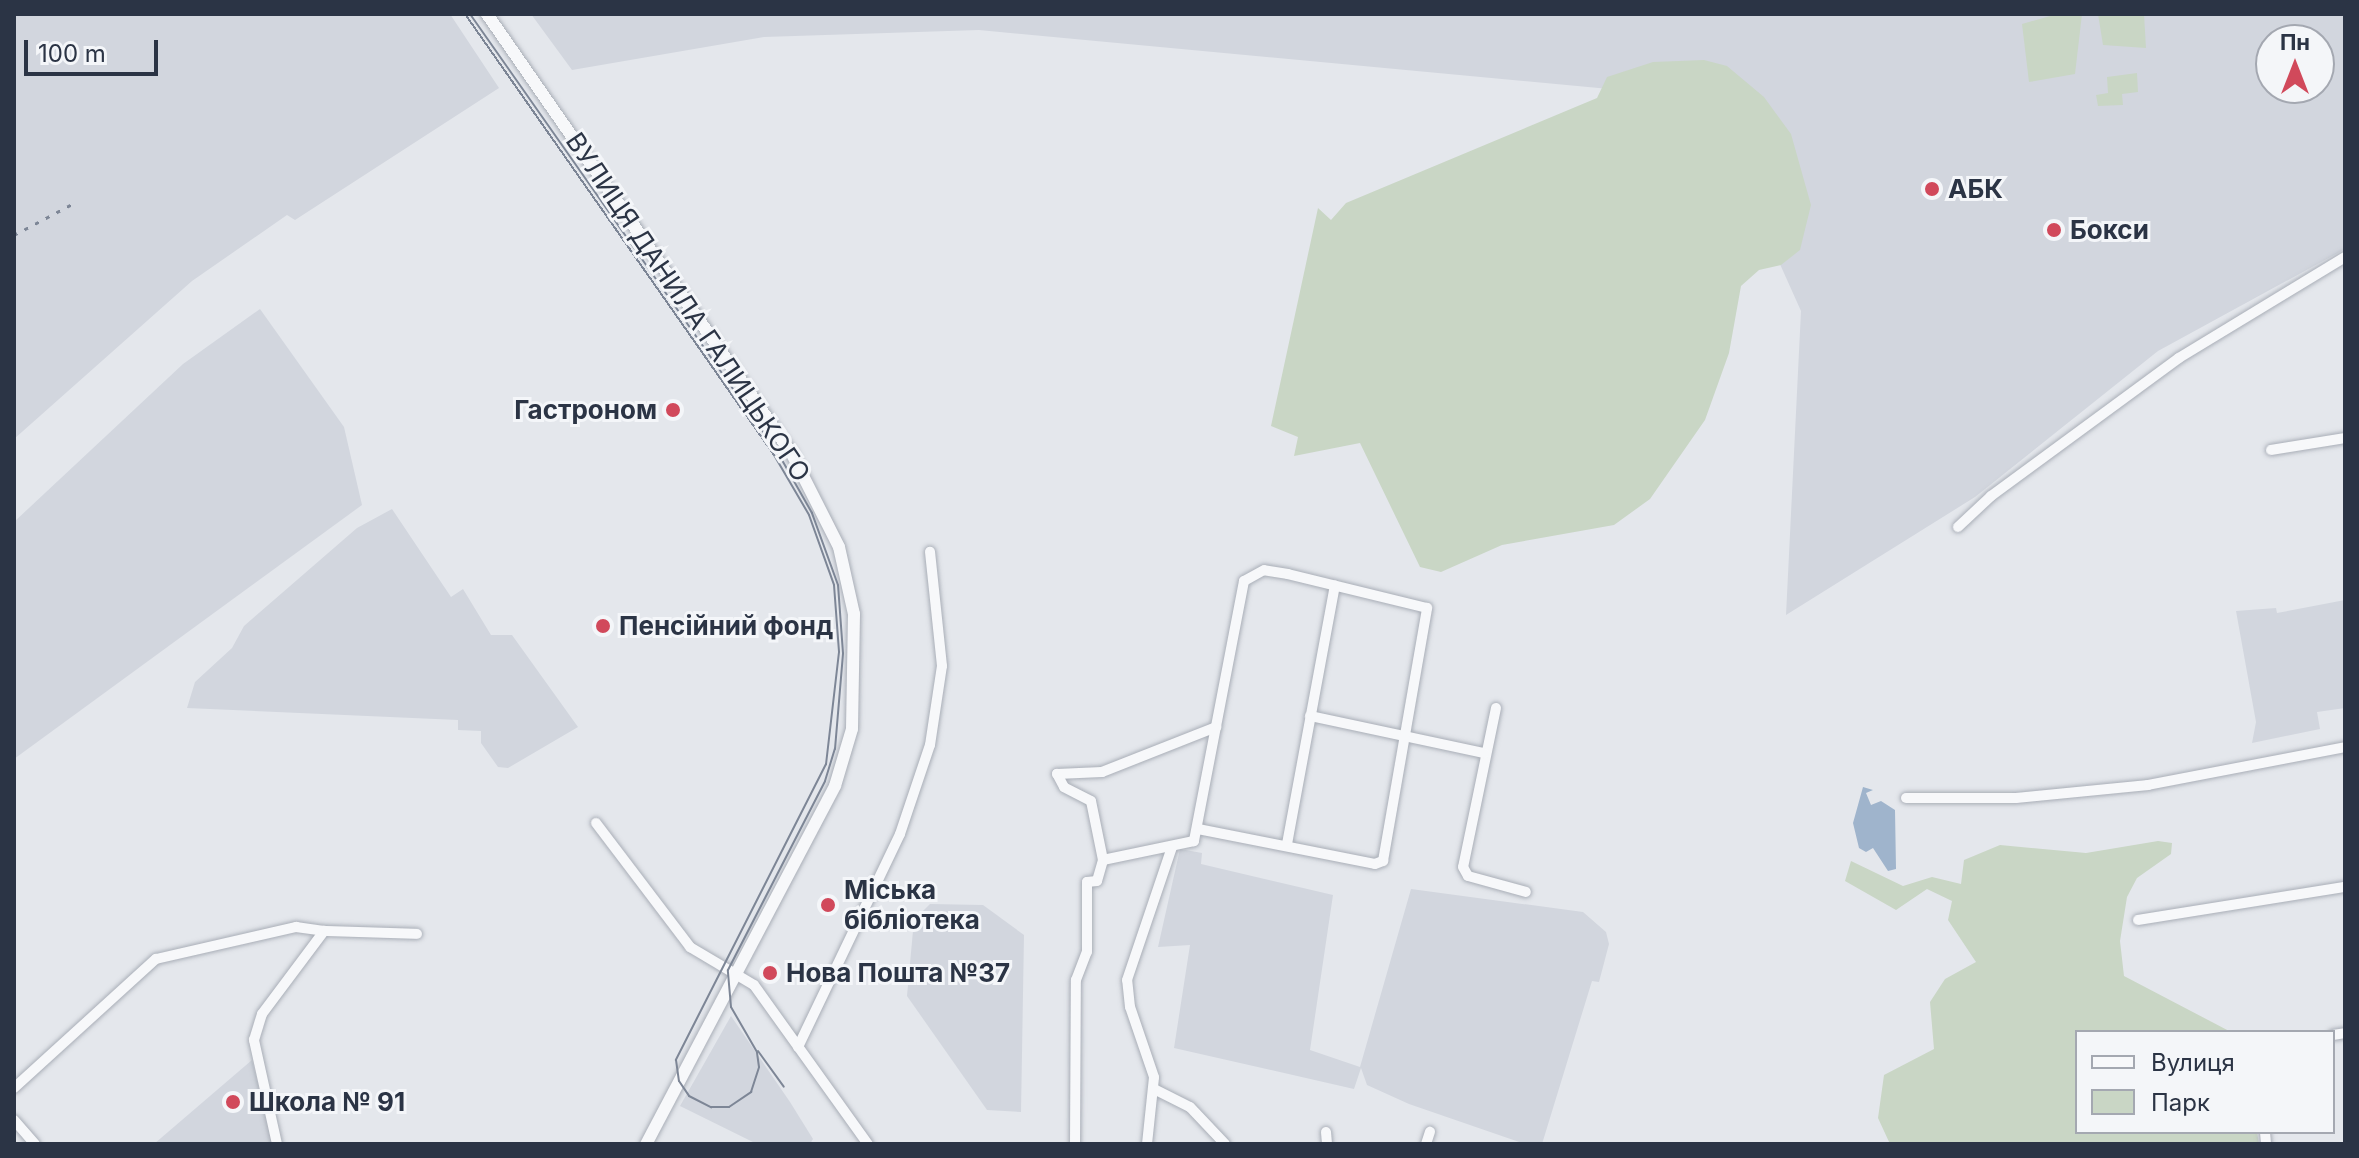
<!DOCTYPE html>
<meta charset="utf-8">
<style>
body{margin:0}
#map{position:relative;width:2359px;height:1158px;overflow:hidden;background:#e4e7ec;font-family:Inter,sans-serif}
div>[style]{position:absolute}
.built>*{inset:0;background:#d2d6de}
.green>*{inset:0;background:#c9d6c5}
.water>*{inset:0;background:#9fb4cc}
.roads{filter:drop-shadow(0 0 2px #a9aeb7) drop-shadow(0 0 2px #a9aeb7)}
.minor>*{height:10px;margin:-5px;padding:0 5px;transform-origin:5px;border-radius:5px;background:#f7f8fa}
.tertiary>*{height:12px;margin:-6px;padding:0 6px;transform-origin:6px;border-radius:6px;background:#f7f8fa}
.tram>*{height:2px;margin:-1px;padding:0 1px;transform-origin:1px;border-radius:1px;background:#7d8696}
.rail>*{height:3px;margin-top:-1.5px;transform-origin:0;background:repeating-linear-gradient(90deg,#7d8696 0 4px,transparent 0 12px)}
.dots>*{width:22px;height:22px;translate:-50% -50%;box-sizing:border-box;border:4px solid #f4f6f9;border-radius:50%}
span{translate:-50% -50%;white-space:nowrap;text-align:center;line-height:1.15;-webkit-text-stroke:6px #f4f6f9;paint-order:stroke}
.poi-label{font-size:26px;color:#2b3445;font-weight:700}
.left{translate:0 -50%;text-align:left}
.right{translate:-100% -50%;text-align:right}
.street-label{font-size:26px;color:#2b3445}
.frame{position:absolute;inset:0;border:16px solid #2b3445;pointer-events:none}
.legend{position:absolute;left:2075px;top:1030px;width:260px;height:104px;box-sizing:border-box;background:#f4f6f9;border:2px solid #a4a8b1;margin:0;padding:10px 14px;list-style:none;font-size:24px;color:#2b3445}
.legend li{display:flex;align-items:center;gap:16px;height:40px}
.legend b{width:40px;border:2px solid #a4a8b1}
.north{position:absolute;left:2255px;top:24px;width:80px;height:80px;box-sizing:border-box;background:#f4f6f9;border:2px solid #a4a8b1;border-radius:50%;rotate:0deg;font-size:22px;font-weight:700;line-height:32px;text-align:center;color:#2b3445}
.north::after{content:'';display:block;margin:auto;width:28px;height:36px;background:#d1495b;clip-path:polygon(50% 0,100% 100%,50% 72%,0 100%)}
.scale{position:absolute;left:24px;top:40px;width:134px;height:36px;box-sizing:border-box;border:4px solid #2b3445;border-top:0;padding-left:10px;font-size:24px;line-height:28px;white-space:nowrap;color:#2b3445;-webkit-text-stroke:6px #f4f6f9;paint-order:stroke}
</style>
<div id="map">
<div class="built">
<i style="clip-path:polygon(14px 14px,450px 14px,499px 88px,295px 220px,287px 215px,192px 281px,14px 439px)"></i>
<i style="clip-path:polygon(evenodd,531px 14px,2345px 14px,2345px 249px,2158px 351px,1975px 497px,1786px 615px,1801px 311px,1731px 155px,1620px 90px,979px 30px,764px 37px,572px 70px,531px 14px,2271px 40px,2319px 40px,2319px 88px,2271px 88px,2271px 40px)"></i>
<i style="clip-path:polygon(260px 309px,344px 427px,362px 505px,14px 759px,14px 522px,183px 364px)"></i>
<i style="clip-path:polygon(392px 509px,451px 597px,463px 589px,491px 635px,512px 635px,578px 727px,508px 768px,498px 767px,481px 743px,481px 731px,458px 730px,458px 720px,187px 708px,195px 682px,232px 648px,244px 626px,357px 528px)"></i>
<i style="clip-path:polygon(2345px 600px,2345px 708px,2317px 712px,2320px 729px,2252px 743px,2256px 722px,2236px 611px,2276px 608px,2277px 613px)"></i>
<i style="clip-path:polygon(1180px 849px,1202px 853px,1201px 864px,1333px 895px,1310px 1050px,1360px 1067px,1411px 889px,1583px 912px,1606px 932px,1609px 944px,1599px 982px,1592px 981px,1542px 1144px,1525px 1144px,1409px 1104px,1367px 1085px,1361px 1068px,1354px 1089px,1174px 1048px,1190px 945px,1158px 947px)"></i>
<i style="clip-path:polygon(930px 904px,983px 905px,1024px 935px,1021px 1112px,987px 1110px,907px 996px,914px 920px)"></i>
<i style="clip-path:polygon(731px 1016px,790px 1102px,813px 1139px,810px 1144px,757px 1144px,680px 1106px)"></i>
<i style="clip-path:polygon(252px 1060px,273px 1144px,154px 1144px)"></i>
</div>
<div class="green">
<i style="clip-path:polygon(2057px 14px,2082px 14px,2075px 74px,2029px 82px,2022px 24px)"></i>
<i style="clip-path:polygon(2098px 14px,2144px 14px,2146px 48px,2103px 45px)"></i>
<i style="clip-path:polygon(1704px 60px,1727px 66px,1764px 97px,1791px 134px,1811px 205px,1800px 250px,1781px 265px,1759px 270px,1741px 286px,1729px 353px,1705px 420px,1650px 499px,1614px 525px,1502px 545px,1441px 572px,1420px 567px,1360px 443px,1294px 456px,1298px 437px,1271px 426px,1318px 208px,1331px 220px,1346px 203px,1597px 98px,1607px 77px,1653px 62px)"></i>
<i style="clip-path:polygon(2137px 73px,2138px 92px,2122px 94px,2123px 105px,2098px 106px,2096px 95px,2108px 93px,2107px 77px)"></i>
<i style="clip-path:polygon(2158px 841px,2172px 843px,2171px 854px,2137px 878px,2127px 897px,2120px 941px,2124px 976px,2231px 1032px,2077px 1032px,2077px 1132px,2257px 1132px,2259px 1144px,1890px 1144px,1878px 1118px,1884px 1075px,1934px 1049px,1930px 1002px,1945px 979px,1976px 962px,1948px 920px,1952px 901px,1927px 889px,1896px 910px,1845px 881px,1851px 861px,1903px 886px,1932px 877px,1961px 884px,1964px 860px,2000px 845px,2086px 853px)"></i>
</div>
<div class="water">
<i style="clip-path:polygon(1863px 787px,1873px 790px,1866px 793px,1871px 805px,1881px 801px,1895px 810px,1896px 869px,1888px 871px,1873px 848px,1866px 852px,1859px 848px,1853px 823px)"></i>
</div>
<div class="roads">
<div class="minor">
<i style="left:2271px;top:450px;width:75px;rotate:-9.2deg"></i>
<i style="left:1958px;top:527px;width:45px;rotate:-43.2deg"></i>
<i style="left:1991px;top:496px;width:233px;rotate:-36.3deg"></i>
<i style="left:2179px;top:358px;width:194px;rotate:-31.3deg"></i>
<i style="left:1496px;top:708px;width:162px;rotate:101.7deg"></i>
<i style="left:1463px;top:867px;width:10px;rotate:61deg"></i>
<i style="left:1468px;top:876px;width:60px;rotate:15.4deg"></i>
<i style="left:1310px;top:716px;width:178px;rotate:12deg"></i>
<i style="left:1906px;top:798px;width:110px"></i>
<i style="left:2016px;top:798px;width:133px;rotate:-5.6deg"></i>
<i style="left:2148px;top:785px;width:201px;rotate:-10.9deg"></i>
<i style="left:596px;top:823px;width:156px;rotate:52.8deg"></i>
<i style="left:690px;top:947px;width:74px;rotate:30.7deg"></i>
<i style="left:754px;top:985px;width:196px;rotate:54.4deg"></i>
<i style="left:1198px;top:829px;width:180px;rotate:11.2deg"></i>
<i style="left:1375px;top:864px;width:9px;rotate:-21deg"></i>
<i style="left:1383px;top:861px;width:257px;rotate:-80.1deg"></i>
<i style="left:1427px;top:608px;width:143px;rotate:-166.3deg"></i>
<i style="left:1288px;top:574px;width:24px;rotate:-171deg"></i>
<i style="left:1264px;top:570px;width:23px;rotate:151deg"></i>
<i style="left:1244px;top:581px;width:265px;rotate:100.9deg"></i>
<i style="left:1194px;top:841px;width:93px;rotate:168.2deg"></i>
<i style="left:1103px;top:860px;width:60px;rotate:-101.5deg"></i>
<i style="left:1091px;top:801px;width:30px;rotate:-153deg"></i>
<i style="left:1064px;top:787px;width:15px;rotate:-118deg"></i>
<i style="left:1057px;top:774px;width:45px;rotate:-2.5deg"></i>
<i style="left:1102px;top:772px;width:123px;rotate:-21.5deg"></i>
<i style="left:1287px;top:844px;width:263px;rotate:-79.5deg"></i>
<i style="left:2138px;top:920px;width:210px;rotate:-9.1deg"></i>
<i style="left:2333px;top:1035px;width:12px;rotate:-9deg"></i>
<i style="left:798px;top:1047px;width:236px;rotate:-64.4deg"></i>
<i style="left:900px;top:834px;width:94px;rotate:-71.4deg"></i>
<i style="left:930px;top:745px;width:80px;rotate:-81.4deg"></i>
<i style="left:942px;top:666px;width:115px;rotate:-96deg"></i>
<i style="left:14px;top:1088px;width:192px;rotate:-42.3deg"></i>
<i style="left:156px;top:959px;width:144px;rotate:-12.9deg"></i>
<i style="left:296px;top:927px;width:28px;rotate:8deg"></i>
<i style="left:1154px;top:1089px;width:40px;rotate:26.6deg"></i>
<i style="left:1190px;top:1107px;width:51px;rotate:46.6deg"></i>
<i style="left:14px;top:1120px;width:32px;rotate:49deg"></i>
<i style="left:1326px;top:1132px;width:12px;rotate:85deg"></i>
<i style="left:2265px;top:1132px;width:12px;rotate:85deg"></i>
<i style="left:277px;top:1144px;width:107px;rotate:-102.5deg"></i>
<i style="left:254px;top:1040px;width:27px;rotate:-73deg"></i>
<i style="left:262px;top:1014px;width:104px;rotate:-53.2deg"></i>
<i style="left:324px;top:931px;width:93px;rotate:1.8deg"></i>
<i style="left:1075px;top:1144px;width:164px;rotate:-89.7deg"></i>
<i style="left:1076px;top:980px;width:30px;rotate:-69deg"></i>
<i style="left:1087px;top:952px;width:70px;rotate:-90deg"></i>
<i style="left:1087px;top:882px;width:10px;rotate:-6deg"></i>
<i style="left:1097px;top:881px;width:22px;rotate:-74deg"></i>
<i style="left:1147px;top:1144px;width:67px;rotate:-84deg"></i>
<i style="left:1154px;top:1077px;width:74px;rotate:-108.9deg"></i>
<i style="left:1130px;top:1007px;width:27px;rotate:-96deg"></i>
<i style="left:1127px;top:980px;width:140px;rotate:-71.3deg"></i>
<i style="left:1426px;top:1144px;width:13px;rotate:-72deg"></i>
</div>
<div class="tertiary">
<i style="left:487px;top:14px;width:535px;rotate:55.27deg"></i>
<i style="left:792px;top:454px;width:104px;rotate:63.2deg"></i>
<i style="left:839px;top:547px;width:69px;rotate:77.4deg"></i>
<i style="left:854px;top:614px;width:115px;rotate:91deg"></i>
<i style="left:852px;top:729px;width:59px;rotate:106.6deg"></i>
<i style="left:835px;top:786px;width:405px;rotate:117.8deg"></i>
</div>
</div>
<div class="tram">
<i style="left:465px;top:14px;width:538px;rotate:54.98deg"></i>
<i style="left:774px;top:455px;width:69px;rotate:59.7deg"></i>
<i style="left:809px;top:515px;width:74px;rotate:70.3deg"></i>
<i style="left:834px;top:585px;width:67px;rotate:85.7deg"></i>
<i style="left:839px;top:652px;width:113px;rotate:96.6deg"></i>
<i style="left:826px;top:764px;width:332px;rotate:116.9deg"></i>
<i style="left:676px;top:1060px;width:21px;rotate:82deg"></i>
<i style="left:679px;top:1081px;width:18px;rotate:56deg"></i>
<i style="left:689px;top:1096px;width:25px;rotate:27deg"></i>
<i style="left:711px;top:1107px;width:18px"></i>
<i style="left:729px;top:1107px;width:27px;rotate:-34deg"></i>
<i style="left:751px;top:1092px;width:26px;rotate:-72deg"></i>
<i style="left:759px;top:1067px;width:15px;rotate:-98deg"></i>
<i style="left:757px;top:1052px;width:52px;rotate:-120deg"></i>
<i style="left:731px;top:1007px;width:37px;rotate:-95deg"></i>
<i style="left:728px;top:970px;width:212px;rotate:-62.8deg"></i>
<i style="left:825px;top:781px;width:34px;rotate:-73deg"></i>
<i style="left:835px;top:749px;width:96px;rotate:-85.2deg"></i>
<i style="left:843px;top:653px;width:68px;rotate:-94.2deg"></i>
<i style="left:838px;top:585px;width:77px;rotate:-109.9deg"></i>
<i style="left:812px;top:513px;width:69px;rotate:-119.5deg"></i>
<i style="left:778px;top:453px;width:536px;rotate:-125.05deg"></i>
<i style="left:758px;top:1051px;width:44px;rotate:54.2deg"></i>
</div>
<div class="rail">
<i style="left:14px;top:235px;width:70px;rotate:-28deg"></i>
</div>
<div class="dots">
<i style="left:1932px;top:189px;background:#d1495b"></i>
<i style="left:2054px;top:230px;background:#d1495b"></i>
<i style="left:673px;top:410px;background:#d1495b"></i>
<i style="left:603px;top:626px;background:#d1495b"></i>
<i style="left:828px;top:905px;background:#d1495b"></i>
<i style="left:770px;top:973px;background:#d1495b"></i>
<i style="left:233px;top:1102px;background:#d1495b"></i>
</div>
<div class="poi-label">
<span class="left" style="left:1948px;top:189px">АБК</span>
<span class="left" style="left:2070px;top:230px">Бокси</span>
<span class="right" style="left:657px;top:410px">Гастроном</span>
<span class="left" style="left:619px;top:626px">Пенсійний фонд</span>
<span class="left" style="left:844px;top:905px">Міська<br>бібліотека</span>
<span class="left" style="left:786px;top:973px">Нова Пошта №37</span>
<span class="left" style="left:249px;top:1102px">Школа № 91</span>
</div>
<div class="street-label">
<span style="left:688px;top:307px;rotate:56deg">ВУЛИЦЯ ДАНИЛА ГАЛИЦЬКОГО</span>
</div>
<div class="frame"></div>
<ul class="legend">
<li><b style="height:10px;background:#f7f8fa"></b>Вулиця</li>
<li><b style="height:22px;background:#c9d6c5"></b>Парк</li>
</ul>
<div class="north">Пн</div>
<div class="scale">100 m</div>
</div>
